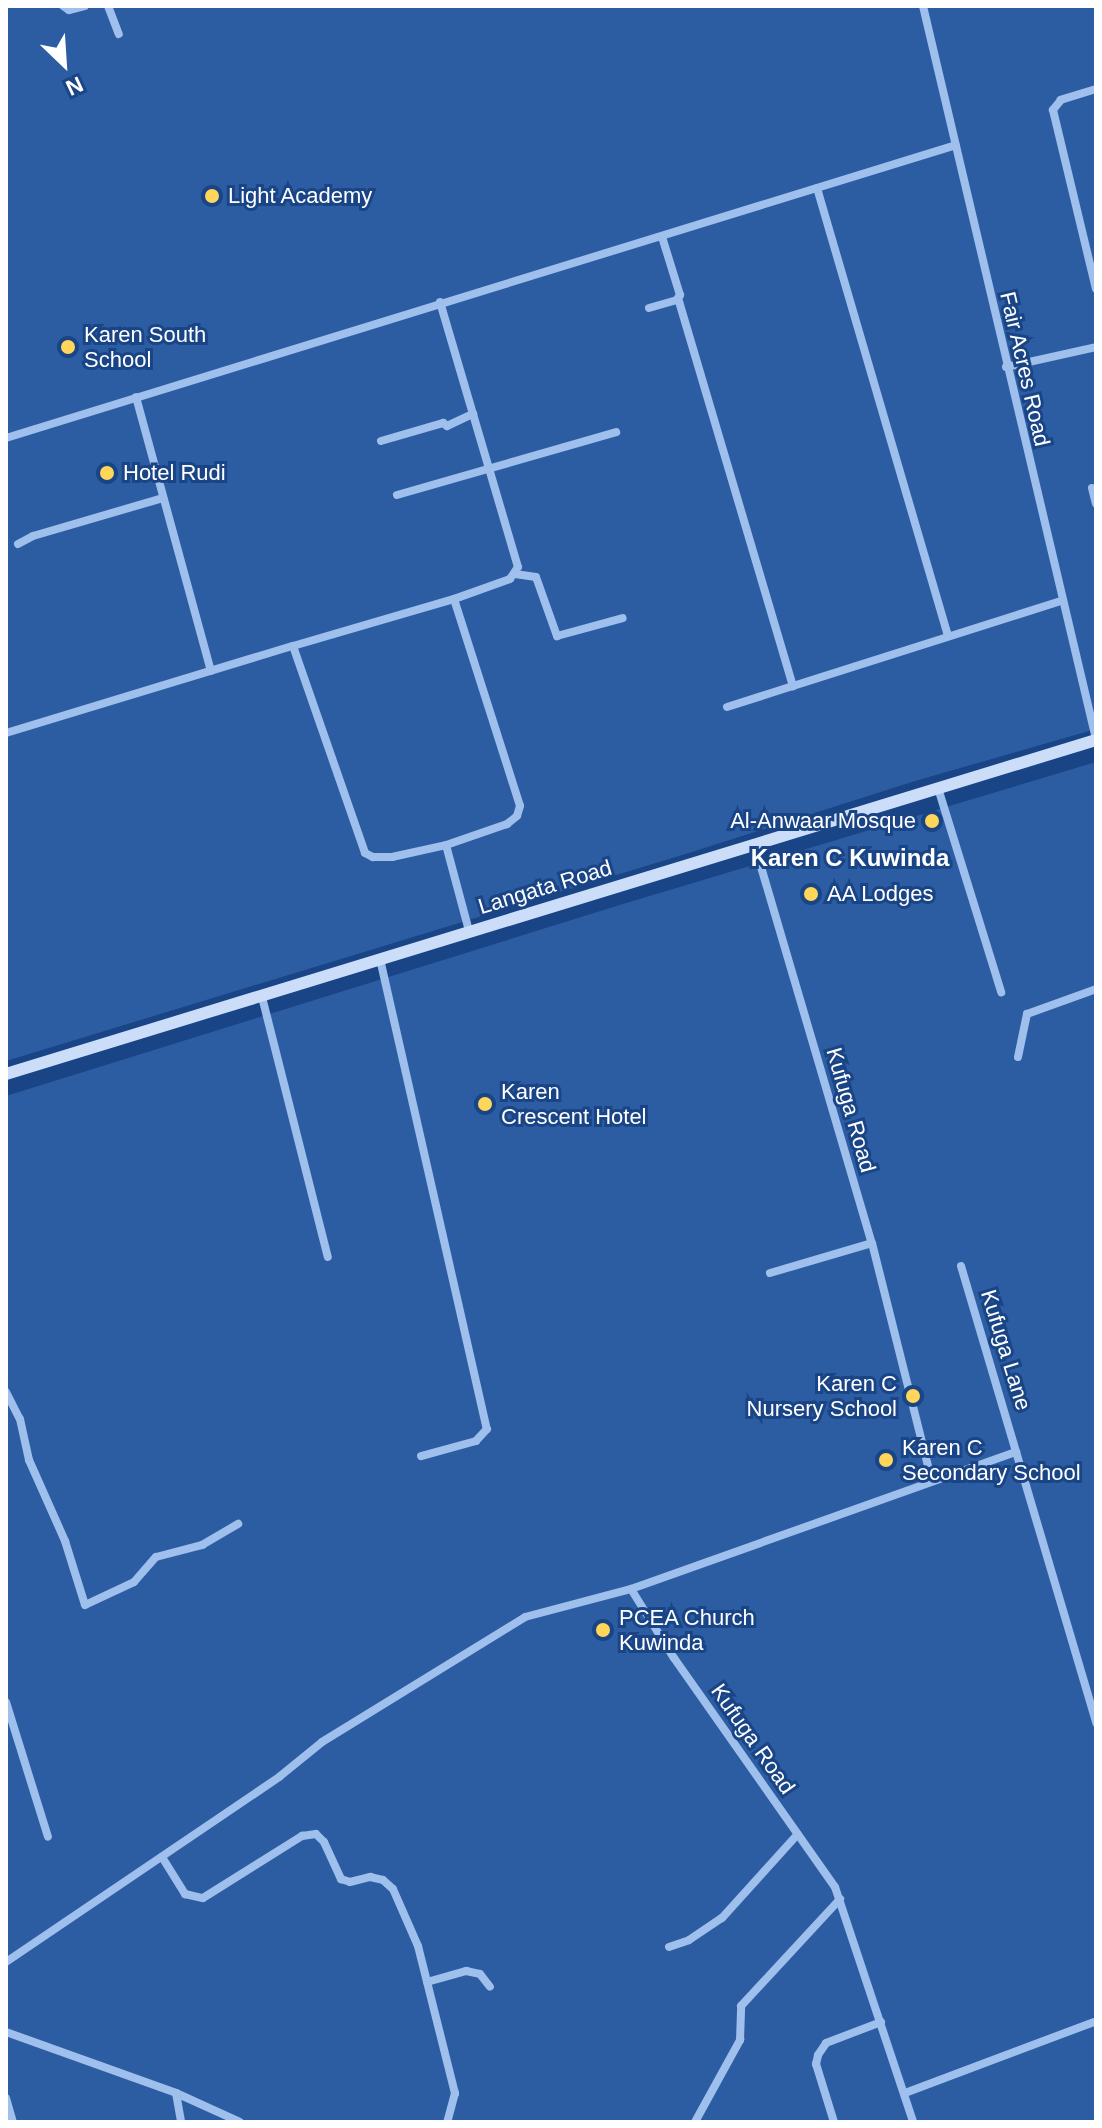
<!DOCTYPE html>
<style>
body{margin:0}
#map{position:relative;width:1102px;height:2128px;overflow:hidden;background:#194485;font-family:Arial,sans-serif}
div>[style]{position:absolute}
.green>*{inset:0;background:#2c5da3}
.street>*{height:8px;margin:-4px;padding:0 4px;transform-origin:4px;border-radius:4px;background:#9fbfec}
.secondary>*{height:12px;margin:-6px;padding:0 6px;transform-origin:6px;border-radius:6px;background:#cbddf9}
.dots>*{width:22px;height:22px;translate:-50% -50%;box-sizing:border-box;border:4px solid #194485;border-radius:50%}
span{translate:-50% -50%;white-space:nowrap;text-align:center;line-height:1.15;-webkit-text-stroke:6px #194485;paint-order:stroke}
.poi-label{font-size:22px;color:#fff}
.left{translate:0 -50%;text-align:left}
.right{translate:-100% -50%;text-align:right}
.street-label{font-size:22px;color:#fff}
.neighbourhood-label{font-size:24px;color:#fff;font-weight:700}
.frame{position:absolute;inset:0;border:8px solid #fff;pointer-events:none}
.north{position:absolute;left:24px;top:24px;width:80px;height:80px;-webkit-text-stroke:6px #194485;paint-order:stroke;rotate:155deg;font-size:22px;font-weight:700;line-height:32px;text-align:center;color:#fff}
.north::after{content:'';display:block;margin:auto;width:28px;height:36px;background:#fff;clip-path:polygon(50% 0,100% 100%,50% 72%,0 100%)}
</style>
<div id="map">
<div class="green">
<i style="clip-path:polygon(6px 6px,1096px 6px,1096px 729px,915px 781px,692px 852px,6px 1061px)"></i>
<i style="clip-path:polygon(1096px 762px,1096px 2122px,6px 2122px,6px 1096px,623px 904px)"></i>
</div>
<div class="street">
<i style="left:63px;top:6px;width:7px;rotate:34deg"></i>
<i style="left:69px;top:10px;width:16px;rotate:-14deg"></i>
<i style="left:108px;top:6px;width:30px;rotate:69deg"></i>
<i style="left:923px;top:6px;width:753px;rotate:76.72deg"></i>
<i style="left:1096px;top:89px;width:37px;rotate:163deg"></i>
<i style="left:1061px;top:100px;width:13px;rotate:129deg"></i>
<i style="left:1053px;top:110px;width:184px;rotate:76.5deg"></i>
<i style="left:817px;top:188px;width:467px;rotate:73.7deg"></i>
<i style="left:678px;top:298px;width:405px;rotate:73.5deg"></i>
<i style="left:793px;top:686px;width:281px;rotate:-17.6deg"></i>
<i style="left:440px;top:302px;width:276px;rotate:73.6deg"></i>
<i style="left:518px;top:567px;width:14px;rotate:124deg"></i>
<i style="left:510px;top:579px;width:59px;rotate:160.3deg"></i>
<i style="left:454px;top:599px;width:217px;rotate:72.3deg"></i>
<i style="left:520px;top:806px;width:10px;rotate:107deg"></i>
<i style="left:517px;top:816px;width:13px;rotate:141deg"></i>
<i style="left:507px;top:824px;width:65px;rotate:161deg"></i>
<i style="left:446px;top:845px;width:89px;rotate:75deg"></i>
<i style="left:649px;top:308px;width:29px;rotate:-16deg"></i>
<i style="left:677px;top:300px;width:6px;rotate:-59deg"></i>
<i style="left:680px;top:295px;width:61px;rotate:-107.2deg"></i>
<i style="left:1006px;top:367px;width:92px;rotate:-12.5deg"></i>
<i style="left:136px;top:397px;width:284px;rotate:74.7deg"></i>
<i style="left:6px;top:438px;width:994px;rotate:-17.14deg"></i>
<i style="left:381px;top:441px;width:65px;rotate:-16.2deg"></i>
<i style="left:443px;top:423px;width:5px;rotate:37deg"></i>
<i style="left:447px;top:426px;width:29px;rotate:-25deg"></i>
<i style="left:1092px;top:488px;width:16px;rotate:76deg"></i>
<i style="left:397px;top:495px;width:228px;rotate:-16deg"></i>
<i style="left:18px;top:544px;width:17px;rotate:-28deg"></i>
<i style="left:33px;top:536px;width:135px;rotate:-16.3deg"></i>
<i style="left:515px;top:574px;width:21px;rotate:8deg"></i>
<i style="left:536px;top:577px;width:63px;rotate:70.4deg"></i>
<i style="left:557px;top:636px;width:68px;rotate:-15.3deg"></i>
<i style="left:293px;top:646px;width:168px;rotate:-16.3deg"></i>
<i style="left:727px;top:707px;width:69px;rotate:-17.7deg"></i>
<i style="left:6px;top:733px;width:300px;rotate:-16.9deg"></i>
<i style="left:293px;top:646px;width:219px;rotate:70.8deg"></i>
<i style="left:365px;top:853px;width:9px;rotate:27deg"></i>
<i style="left:373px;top:857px;width:19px"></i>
<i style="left:392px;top:857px;width:55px;rotate:-12.5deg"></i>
<i style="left:938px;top:788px;width:214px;rotate:72.8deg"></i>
<i style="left:754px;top:843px;width:417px;rotate:73.6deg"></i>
<i style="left:872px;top:1243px;width:245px;rotate:75.9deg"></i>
<i style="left:380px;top:959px;width:482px;rotate:77.2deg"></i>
<i style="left:487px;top:1429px;width:16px;rotate:133deg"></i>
<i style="left:476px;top:1441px;width:57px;rotate:164.7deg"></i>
<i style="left:262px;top:997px;width:268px;rotate:75.8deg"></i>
<i style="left:1018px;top:1057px;width:44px;rotate:-78.2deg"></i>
<i style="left:1027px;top:1014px;width:73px;rotate:-19.9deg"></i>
<i style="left:961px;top:1266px;width:477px;rotate:73.5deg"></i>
<i style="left:770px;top:1273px;width:106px;rotate:-16.4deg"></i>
<i style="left:6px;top:1392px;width:30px;rotate:63deg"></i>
<i style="left:20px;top:1419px;width:42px;rotate:77.6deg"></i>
<i style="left:29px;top:1460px;width:89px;rotate:66deg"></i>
<i style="left:65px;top:1541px;width:67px;rotate:72.6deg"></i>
<i style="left:85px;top:1605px;width:54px;rotate:-25.1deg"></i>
<i style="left:134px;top:1582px;width:33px;rotate:-49deg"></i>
<i style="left:156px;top:1557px;width:48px;rotate:-14.6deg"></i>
<i style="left:202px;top:1545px;width:42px;rotate:-30.3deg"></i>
<i style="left:631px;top:1589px;width:81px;rotate:58.1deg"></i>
<i style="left:674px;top:1658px;width:280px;rotate:54.9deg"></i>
<i style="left:835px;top:1887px;width:248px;rotate:71.6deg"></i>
<i style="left:6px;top:1702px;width:141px;rotate:72.7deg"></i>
<i style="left:162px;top:1857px;width:44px;rotate:58.1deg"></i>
<i style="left:185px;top:1894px;width:18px;rotate:13deg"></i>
<i style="left:203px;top:1898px;width:117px;rotate:-32.1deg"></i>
<i style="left:302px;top:1836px;width:14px;rotate:-8deg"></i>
<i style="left:316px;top:1834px;width:11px;rotate:45deg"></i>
<i style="left:324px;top:1842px;width:41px;rotate:65.3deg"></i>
<i style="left:341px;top:1879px;width:9px;rotate:18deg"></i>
<i style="left:350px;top:1882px;width:21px;rotate:-14deg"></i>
<i style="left:370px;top:1877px;width:13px;rotate:13deg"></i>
<i style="left:383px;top:1880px;width:13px;rotate:42deg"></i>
<i style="left:393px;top:1889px;width:62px;rotate:66.3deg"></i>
<i style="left:418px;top:1946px;width:152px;rotate:75.9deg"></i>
<i style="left:455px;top:2093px;width:30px;rotate:105deg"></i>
<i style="left:669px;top:1947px;width:21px;rotate:-19deg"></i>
<i style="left:689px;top:1940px;width:40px;rotate:-34deg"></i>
<i style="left:722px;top:1918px;width:113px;rotate:-47.9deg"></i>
<i style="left:6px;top:1962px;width:330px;rotate:-34.1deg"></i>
<i style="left:279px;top:1777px;width:55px;rotate:-39.1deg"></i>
<i style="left:322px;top:1742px;width:238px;rotate:-31.6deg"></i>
<i style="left:525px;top:1617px;width:110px;rotate:-14.8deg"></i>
<i style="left:631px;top:1589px;width:409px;rotate:-19.6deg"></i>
<i style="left:427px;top:1982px;width:41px;rotate:-15.8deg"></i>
<i style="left:466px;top:1971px;width:14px;rotate:12deg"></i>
<i style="left:480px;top:1974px;width:16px;rotate:52deg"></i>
<i style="left:6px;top:2032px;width:181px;rotate:19.7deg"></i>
<i style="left:176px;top:2093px;width:70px;rotate:24.4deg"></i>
<i style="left:176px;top:2093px;width:29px;rotate:80deg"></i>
<i style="left:905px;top:2093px;width:202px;rotate:-20.6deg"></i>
<i style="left:6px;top:2098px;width:25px;rotate:74deg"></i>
<i style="left:695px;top:2122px;width:94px;rotate:-61.2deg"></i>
<i style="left:740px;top:2040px;width:34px;rotate:-88deg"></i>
<i style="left:741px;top:2006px;width:146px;rotate:-47.2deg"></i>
<i style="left:834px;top:2122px;width:61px;rotate:-107.2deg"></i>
<i style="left:816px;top:2064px;width:9px;rotate:-77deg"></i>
<i style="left:818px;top:2055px;width:14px;rotate:-56deg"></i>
<i style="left:826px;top:2043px;width:59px;rotate:-20.9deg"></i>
</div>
<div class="secondary">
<i style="left:6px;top:1074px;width:1140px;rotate:-17.04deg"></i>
</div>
<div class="dots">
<i style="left:212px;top:196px;background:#ffd65a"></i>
<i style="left:68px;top:347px;background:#ffd65a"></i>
<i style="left:107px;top:473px;background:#ffd65a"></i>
<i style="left:932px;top:821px;background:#ffd65a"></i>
<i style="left:811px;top:894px;background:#ffd65a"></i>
<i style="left:485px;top:1104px;background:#ffd65a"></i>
<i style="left:913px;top:1396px;background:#ffd65a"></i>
<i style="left:886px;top:1460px;background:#ffd65a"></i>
<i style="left:603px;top:1630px;background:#ffd65a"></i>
</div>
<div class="poi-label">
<span class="left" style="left:228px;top:196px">Light Academy</span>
<span class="left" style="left:84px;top:347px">Karen South<br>School</span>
<span class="left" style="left:123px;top:473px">Hotel Rudi</span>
<span class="right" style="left:916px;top:821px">Al-Anwaar Mosque</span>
<span class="left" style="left:827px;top:894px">AA Lodges</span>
<span class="left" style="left:501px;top:1104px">Karen<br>Crescent Hotel</span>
<span class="right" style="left:897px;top:1396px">Karen C<br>Nursery School</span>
<span class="left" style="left:902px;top:1460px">Karen C<br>Secondary School</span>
<span class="left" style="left:619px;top:1630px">PCEA Church<br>Kuwinda</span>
</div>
<div class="street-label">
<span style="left:1025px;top:369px;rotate:77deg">Fair Acres Road</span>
<span style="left:545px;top:887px;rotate:-17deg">Langata Road</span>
<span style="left:851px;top:1110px;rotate:74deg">Kufuga Road</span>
<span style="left:1006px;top:1350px;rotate:73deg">Kufuga Lane</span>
<span style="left:753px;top:1739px;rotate:55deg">Kufuga Road</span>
</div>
<div class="neighbourhood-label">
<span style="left:850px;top:858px">Karen C Kuwinda</span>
</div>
<div class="frame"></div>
<div class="north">N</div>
</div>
